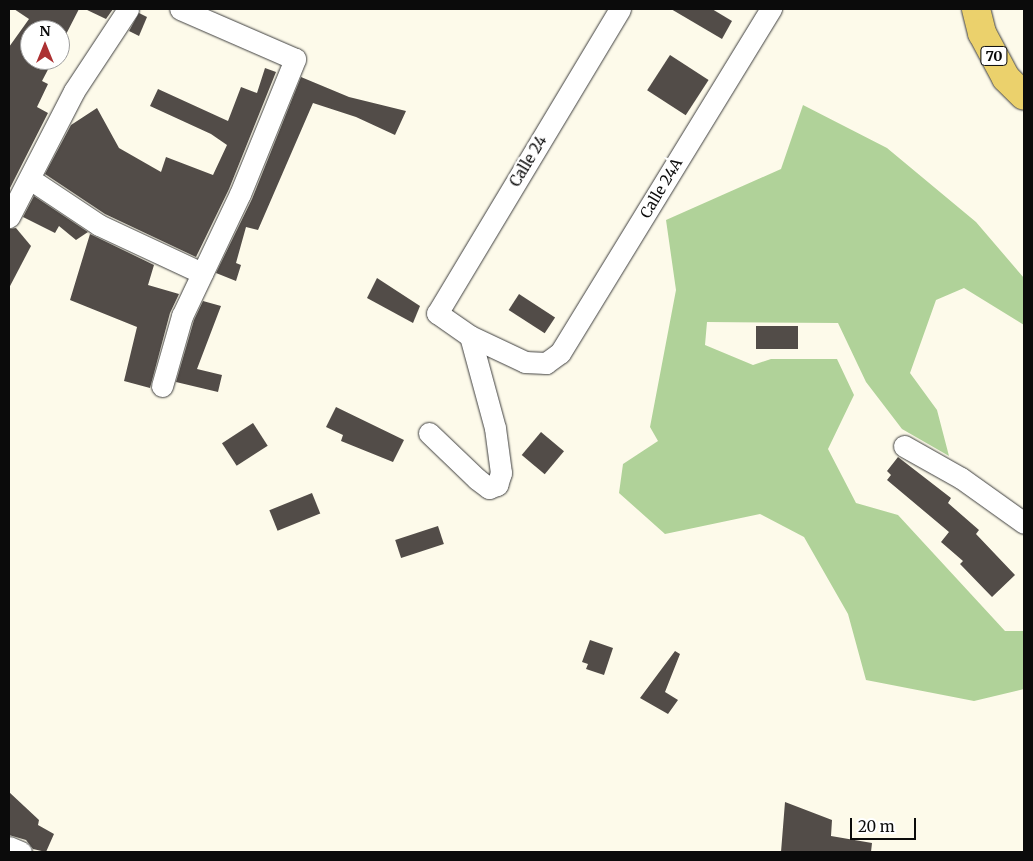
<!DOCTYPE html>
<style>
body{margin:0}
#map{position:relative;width:1033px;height:861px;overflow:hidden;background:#fdfaea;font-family:Merriweather,serif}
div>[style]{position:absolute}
.forest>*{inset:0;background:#b0d299}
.building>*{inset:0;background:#524c48;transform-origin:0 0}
.roads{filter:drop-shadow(0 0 1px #3e3e3e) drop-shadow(0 0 1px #3e3e3e)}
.minor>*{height:21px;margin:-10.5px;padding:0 10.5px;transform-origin:10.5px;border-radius:10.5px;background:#fff}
.major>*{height:28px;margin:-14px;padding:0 14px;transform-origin:14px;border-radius:14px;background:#ebd16c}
span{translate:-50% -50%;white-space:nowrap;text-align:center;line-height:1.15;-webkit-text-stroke:5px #fff;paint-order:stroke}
.shield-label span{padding:1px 4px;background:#fff;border:1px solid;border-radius:4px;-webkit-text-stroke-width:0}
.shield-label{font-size:14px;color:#0b0b0b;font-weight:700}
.street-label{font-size:15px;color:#0b0b0b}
.frame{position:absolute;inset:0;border:10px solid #0b0b0b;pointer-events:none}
.north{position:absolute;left:20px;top:20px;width:50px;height:50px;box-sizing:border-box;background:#fff;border:1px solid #9d9d9d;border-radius:50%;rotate:0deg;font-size:14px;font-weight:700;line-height:20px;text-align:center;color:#0b0b0b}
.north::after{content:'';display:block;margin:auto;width:18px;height:22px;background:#ac3132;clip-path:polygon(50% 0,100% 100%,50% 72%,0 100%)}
.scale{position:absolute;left:850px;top:818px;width:66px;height:22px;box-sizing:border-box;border:2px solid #0b0b0b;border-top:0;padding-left:6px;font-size:15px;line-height:18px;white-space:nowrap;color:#0b0b0b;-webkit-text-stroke:4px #fff;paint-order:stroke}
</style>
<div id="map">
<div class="forest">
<i style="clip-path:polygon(803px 105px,887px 148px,976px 222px,1024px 278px,1024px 325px,964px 288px,936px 300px,910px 373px,937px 410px,949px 456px,902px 429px,866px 382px,838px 323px,707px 322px,705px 345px,753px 365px,771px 359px,837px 359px,854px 395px,828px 449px,856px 503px,898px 515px,1005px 631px,1024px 631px,1024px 689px,974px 701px,866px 680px,848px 614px,804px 537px,760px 514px,665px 534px,619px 493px,623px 464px,658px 441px,650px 427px,676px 290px,666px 220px,781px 169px)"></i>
</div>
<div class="building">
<i style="clip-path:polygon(14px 9px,79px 9px,60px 46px,60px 30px,30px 30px,30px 60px,53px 60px,42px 81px,48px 84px,37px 107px,48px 113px,9px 190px,9px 47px,29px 19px)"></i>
<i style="clip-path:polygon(85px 9px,113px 9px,106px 19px)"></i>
<i style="clip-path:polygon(671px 9px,712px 9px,732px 21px,722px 39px)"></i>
<i style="clip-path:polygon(139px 13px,147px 17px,139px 36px,129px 31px)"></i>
<i style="left:670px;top:55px;width:46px;height:42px;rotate:33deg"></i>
<i style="clip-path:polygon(265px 68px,276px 72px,229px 189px,196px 257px,105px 214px,45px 174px,71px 125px,97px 108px,119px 148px,161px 172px,166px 157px,213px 175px,227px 145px,211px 134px,150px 106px,158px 89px,228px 121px,241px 87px,257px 93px)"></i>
<i style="clip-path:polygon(301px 77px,349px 97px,406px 111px,395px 135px,356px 117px,313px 103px,258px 230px,246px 227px,236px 263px,241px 265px,236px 281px,216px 273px,252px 199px)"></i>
<i style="clip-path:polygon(34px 196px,88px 232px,76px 240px,59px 226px,55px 233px,23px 217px)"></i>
<i style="clip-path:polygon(16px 228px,31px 246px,9px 288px,9px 229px)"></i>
<i style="clip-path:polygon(90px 234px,154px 265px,148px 285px,179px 294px,170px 313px,150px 388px,124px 381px,137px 327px,70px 300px)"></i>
<i style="clip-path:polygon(377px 278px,420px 306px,413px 323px,367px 298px)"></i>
<i style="left:519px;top:294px;width:43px;height:19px;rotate:33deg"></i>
<i style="clip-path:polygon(203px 301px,221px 306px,197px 369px,222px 375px,218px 392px,176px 382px,194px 320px)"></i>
<i style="left:756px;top:326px;width:42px;height:23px"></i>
<i style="clip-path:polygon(336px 407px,404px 440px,393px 462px,341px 441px,343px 435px,326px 427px)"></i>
<i style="left:253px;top:423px;width:27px;height:37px;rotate:57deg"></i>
<i style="left:541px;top:432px;width:30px;height:30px;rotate:40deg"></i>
<i style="clip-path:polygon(898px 457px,951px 498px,948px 503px,979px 530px,976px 534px,1015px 575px,992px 597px,960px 564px,963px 561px,941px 542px,949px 532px,887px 480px,891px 475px,887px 471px)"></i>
<i style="left:312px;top:493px;width:22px;height:46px;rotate:68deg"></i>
<i style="left:438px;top:526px;width:19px;height:45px;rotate:72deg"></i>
<i style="clip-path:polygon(590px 640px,613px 648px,604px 675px,586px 669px,588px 664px,582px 662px)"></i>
<i style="clip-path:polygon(675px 651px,680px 654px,665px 692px,678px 700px,668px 714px,640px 698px)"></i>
<i style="clip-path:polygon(9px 792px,39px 820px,38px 825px,54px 834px,46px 852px,33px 849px,26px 840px,9px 835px)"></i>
<i style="clip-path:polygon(785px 802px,832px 820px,831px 836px,872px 843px,871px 852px,781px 852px)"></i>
</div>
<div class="roads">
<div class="minor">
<i style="left:620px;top:9px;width:355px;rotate:121deg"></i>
<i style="left:437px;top:313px;width:40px;rotate:34.9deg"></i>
<i style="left:470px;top:336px;width:61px;rotate:25.3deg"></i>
<i style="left:525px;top:362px;width:21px;rotate:3deg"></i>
<i style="left:546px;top:363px;width:17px;rotate:-36deg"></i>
<i style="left:560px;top:353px;width:404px;rotate:-58.5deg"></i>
<i style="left:30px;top:179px;width:83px;rotate:33.7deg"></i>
<i style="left:99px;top:225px;width:114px;rotate:25deg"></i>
<i style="left:9px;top:217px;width:142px;rotate:-62.7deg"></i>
<i style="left:74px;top:91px;width:98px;rotate:-56.6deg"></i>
<i style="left:162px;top:386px;width:73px;rotate:-74.1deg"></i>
<i style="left:182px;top:316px;width:135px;rotate:-64.6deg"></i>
<i style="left:240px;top:194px;width:146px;rotate:-67.8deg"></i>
<i style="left:295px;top:59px;width:125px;rotate:-156.5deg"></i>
<i style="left:429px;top:433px;width:66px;rotate:43.8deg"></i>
<i style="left:477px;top:479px;width:15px;rotate:37deg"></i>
<i style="left:489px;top:488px;width:9px;rotate:-21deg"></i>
<i style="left:497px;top:485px;width:13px;rotate:-72deg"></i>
<i style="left:501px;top:473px;width:45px;rotate:-97.6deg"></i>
<i style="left:495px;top:428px;width:95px;rotate:-105.2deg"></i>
<i style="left:904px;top:446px;width:65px;rotate:29.3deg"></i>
<i style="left:961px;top:478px;width:77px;rotate:35.5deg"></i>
<i style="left:9px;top:847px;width:13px;rotate:23deg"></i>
</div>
<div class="major">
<i style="left:976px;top:9px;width:25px;rotate:76deg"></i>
<i style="left:982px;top:33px;width:51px;rotate:61.9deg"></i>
<i style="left:1006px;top:78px;width:25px;rotate:45deg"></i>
</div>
</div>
<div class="shield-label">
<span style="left:994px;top:56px">70</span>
</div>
<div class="street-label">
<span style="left:528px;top:161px;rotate:-59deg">Calle 24</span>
<span style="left:661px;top:188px;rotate:-59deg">Calle 24A</span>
</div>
<div class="frame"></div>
<div class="north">N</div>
<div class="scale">20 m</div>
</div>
